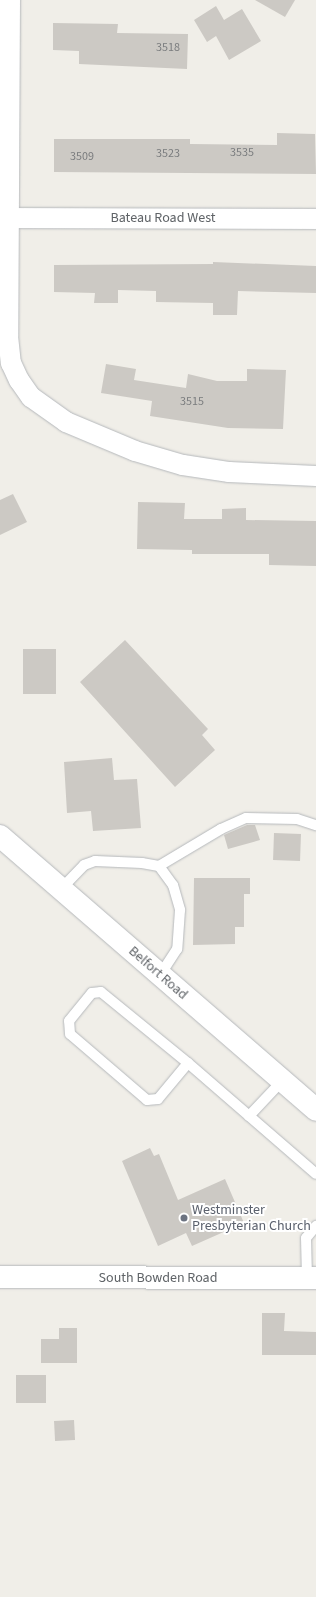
<!DOCTYPE html>
<style>
body{margin:0}
#map{position:relative;width:316px;height:1597px;overflow:hidden;background:#f0eee8;font-family:"Source Sans 3",sans-serif}
div>[style]{position:absolute}
.building>*{inset:0;background:#ccc9c4;transform-origin:0 0}
.roads{filter:drop-shadow(0 0 1px #b5b8bb) drop-shadow(0 0 1px #b5b8bb)}
.service>*{height:10px;margin:-5px;padding:0 5px;transform-origin:5px;border-radius:5px;background:#fff}
.minor>*{height:20px;margin:-10px;padding:0 10px;transform-origin:10px;border-radius:10px;background:#fff}
.tertiary>*{height:22px;margin:-11px;padding:0 11px;transform-origin:11px;border-radius:11px;background:#fff}
.secondary>*{height:22px;margin:-11px;padding:0 11px;transform-origin:11px;border-radius:11px;background:#fff}
.dots>*{width:11px;height:11px;translate:-50% -50%;box-sizing:border-box;border:2px solid #fff;border-radius:50%}
span{translate:-50% -50%;white-space:nowrap;text-align:center;line-height:1.15;-webkit-text-stroke:4px #fff;paint-order:stroke}
.number-label{font-size:12px;color:#7a7c7e}
.number-label span{-webkit-text-stroke-width:0}
.street-label{font-size:14px;color:#5f6367}
.worship-label{font-size:14px;color:#5b616d}
.left{translate:0 -50%;text-align:left}
</style>
<div id="map">
<div class="building">
<i style="clip-path:polygon(255px 0,295px 0,285px 17px)"></i>
<i style="clip-path:polygon(216px 6px,224px 20px,242px 9px,261px 41px,229px 60px,216px 36px,207px 42px,194px 20px)"></i>
<i style="clip-path:polygon(53px 23px,118px 24px,117px 33px,188px 34px,187px 69px,79px 64px,79px 51px,53px 50px)"></i>
<i style="clip-path:polygon(277px 133px,315px 134px,316px 174px,54px 172px,54px 139px,190px 139px,190px 144px,277px 145px)"></i>
<i style="clip-path:polygon(213px 262px,316px 266px,316px 293px,238px 291px,237px 315px,213px 315px,213px 303px,156px 302px,156px 291px,118px 290px,118px 303px,94px 303px,95px 293px,54px 292px,54px 265px,213px 264px)"></i>
<i style="clip-path:polygon(106px 364px,136px 369px,134px 380px,186px 388px,188px 374px,217px 381px,247px 381px,247px 369px,286px 370px,283px 429px,228px 428px,150px 416px,152px 401px,101px 393px)"></i>
<i style="clip-path:polygon(13px 494px,27px 522px,0 535px,0 500px)"></i>
<i style="clip-path:polygon(138px 502px,185px 503px,184px 519px,222px 519px,222px 509px,246px 508px,246px 520px,316px 521px,316px 566px,269px 565px,269px 554px,192px 554px,192px 550px,137px 549px)"></i>
<i style="clip-path:polygon(125px 640px,208px 729px,202px 735px,215px 750px,175px 787px,80px 682px)"></i>
<i style="left:23px;top:649px;width:33px;height:45px"></i>
<i style="clip-path:polygon(112px 758px,114px 780px,137px 779px,141px 828px,93px 831px,91px 811px,67px 813px,64px 762px)"></i>
<i style="clip-path:polygon(247px 825px,255px 825px,260px 840px,228px 849px,224px 835px)"></i>
<i style="left:274px;top:833px;width:27px;height:27px;rotate:2deg"></i>
<i style="clip-path:polygon(194px 878px,250px 878px,250px 894px,244px 894px,244px 927px,235px 927px,235px 944px,193px 945px)"></i>
<i style="clip-path:polygon(150px 1148px,154px 1156px,159px 1154px,178px 1200px,225px 1179px,244px 1223px,192px 1246px,186px 1233px,158px 1246px,122px 1161px)"></i>
<i style="clip-path:polygon(262px 1313px,285px 1313px,284px 1331px,316px 1332px,316px 1355px,262px 1355px)"></i>
<i style="clip-path:polygon(59px 1328px,77px 1328px,77px 1363px,41px 1363px,41px 1339px,59px 1339px)"></i>
<i style="left:16px;top:1375px;width:30px;height:28px"></i>
<i style="left:74px;top:1420px;width:20px;height:20px;rotate:87deg"></i>
</div>
<div class="roads">
<div class="service">
<i style="left:159px;top:866px;width:72px;rotate:-30.8deg"></i>
<i style="left:221px;top:829px;width:27px;rotate:-24deg"></i>
<i style="left:246px;top:818px;width:51px;rotate:1.1deg"></i>
<i style="left:297px;top:819px;width:20px;rotate:18deg"></i>
<i style="left:61px;top:889px;width:33px;rotate:-46deg"></i>
<i style="left:84px;top:865px;width:12px;rotate:-20deg"></i>
<i style="left:95px;top:861px;width:47px;rotate:2.4deg"></i>
<i style="left:142px;top:863px;width:17px;rotate:10deg"></i>
<i style="left:159px;top:866px;width:24px;rotate:54deg"></i>
<i style="left:173px;top:885px;width:26px;rotate:74deg"></i>
<i style="left:180px;top:910px;width:39px;rotate:94deg"></i>
<i style="left:177px;top:949px;width:31px;rotate:123deg"></i>
<i style="left:188px;top:1063px;width:47px;rotate:129.8deg"></i>
<i style="left:158px;top:1099px;width:11px;rotate:175deg"></i>
<i style="left:147px;top:1100px;width:101px;rotate:-139.4deg"></i>
<i style="left:70px;top:1034px;width:13px;rotate:-94deg"></i>
<i style="left:69px;top:1021px;width:36px;rotate:-51deg"></i>
<i style="left:92px;top:993px;width:9px;rotate:-6deg"></i>
<i style="left:101px;top:992px;width:112px;rotate:39.2deg"></i>
<i style="left:188px;top:1063px;width:169px;rotate:40.9deg"></i>
<i style="left:249px;top:1116px;width:48px;rotate:-46.7deg"></i>
<i style="left:307px;top:1278px;width:40px;rotate:-91.4deg"></i>
<i style="left:306px;top:1238px;width:16px;rotate:-50deg"></i>
</div>
<div class="minor">
<i style="left:10px;top:0;width:336px;rotate:90.3deg"></i>
<i style="left:8px;top:336px;width:27px;rotate:84deg"></i>
<i style="left:11px;top:363px;width:19px;rotate:65deg"></i>
<i style="left:19px;top:380px;width:21px;rotate:55deg"></i>
<i style="left:31px;top:397px;width:43px;rotate:35.5deg"></i>
<i style="left:66px;top:422px;width:75px;rotate:22.8deg"></i>
<i style="left:135px;top:451px;width:50px;rotate:16.3deg"></i>
<i style="left:183px;top:465px;width:47px;rotate:8.7deg"></i>
<i style="left:229px;top:472px;width:87px;rotate:2.6deg"></i>
<i style="left:10px;top:218px;width:306px;rotate:0.2deg"></i>
</div>
<div class="tertiary">
<i style="left:0;top:836px;width:418px;rotate:40.9deg"></i>
</div>
<div class="secondary">
<i style="left:0;top:1277px;width:316px;rotate:0.2deg"></i>
</div>
</div>
<div class="dots">
<i style="left:184px;top:1218px;background:#6b7280"></i>
</div>
<div class="number-label">
<span style="left:168px;top:48px">3518</span>
<span style="left:242px;top:153px">3535</span>
<span style="left:168px;top:154px">3523</span>
<span style="left:82px;top:157px">3509</span>
<span style="left:192px;top:402px">3515</span>
</div>
<div class="street-label">
<span style="left:163px;top:218px">Bateau Road West</span>
<span style="left:158px;top:973px;rotate:41deg">Belfort Road</span>
<span style="left:158px;top:1278px">South Bowden Road</span>
</div>
<div class="worship-label">
<span class="left" style="left:192px;top:1218px">Westminster<br>Presbyterian Church</span>
</div>
</div>
